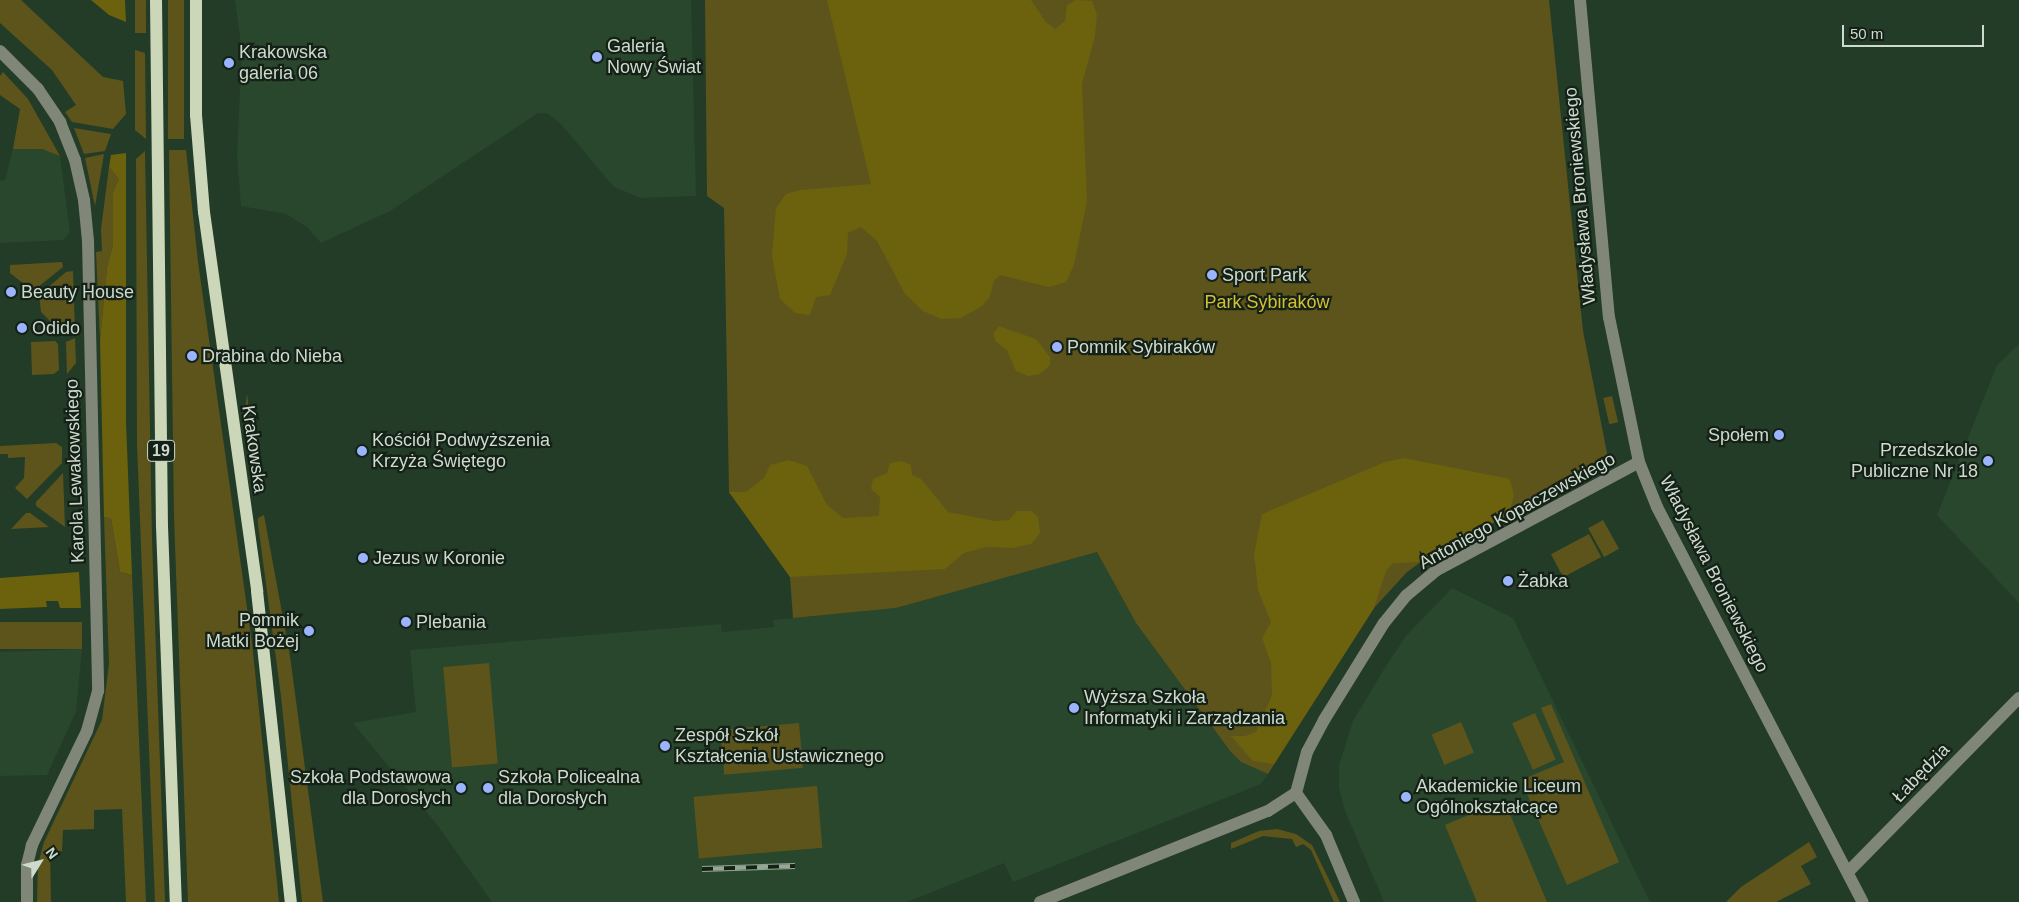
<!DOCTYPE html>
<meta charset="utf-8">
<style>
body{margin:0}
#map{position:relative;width:2019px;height:902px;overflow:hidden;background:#233c27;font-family:Arial,sans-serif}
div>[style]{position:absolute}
.built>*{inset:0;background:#28472d}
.green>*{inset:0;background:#5d541b;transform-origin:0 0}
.forest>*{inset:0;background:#6c610c}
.minor>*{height:12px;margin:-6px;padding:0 6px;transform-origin:6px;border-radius:6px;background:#808678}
.major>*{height:12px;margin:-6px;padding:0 6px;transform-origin:6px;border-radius:6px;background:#ccd7ba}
.rail>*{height:5.5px;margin-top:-2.75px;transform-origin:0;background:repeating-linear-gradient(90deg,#152016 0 11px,#95a797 0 22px);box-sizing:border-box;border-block:1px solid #95a797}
.dots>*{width:14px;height:14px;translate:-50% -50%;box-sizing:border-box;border:2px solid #152016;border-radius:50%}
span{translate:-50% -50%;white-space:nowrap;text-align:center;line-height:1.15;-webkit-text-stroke:4.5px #152016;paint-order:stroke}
.shield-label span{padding:1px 4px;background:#152016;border:1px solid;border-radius:4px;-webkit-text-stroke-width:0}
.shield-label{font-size:16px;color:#cddbce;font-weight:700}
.poi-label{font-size:18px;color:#cddbce}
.left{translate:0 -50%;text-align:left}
.right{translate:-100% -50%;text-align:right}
.street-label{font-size:18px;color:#cddbce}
.park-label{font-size:18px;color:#d4c034}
.north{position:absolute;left:15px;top:837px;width:50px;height:50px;-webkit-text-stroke:4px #152016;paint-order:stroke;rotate:54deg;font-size:14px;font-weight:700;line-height:20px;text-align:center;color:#cddbce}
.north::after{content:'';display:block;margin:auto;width:18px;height:22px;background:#cddbce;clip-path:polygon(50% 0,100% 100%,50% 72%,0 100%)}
.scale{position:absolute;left:1842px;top:25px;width:142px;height:22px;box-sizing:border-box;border:2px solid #cddbce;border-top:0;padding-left:6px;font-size:15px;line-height:18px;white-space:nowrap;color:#cddbce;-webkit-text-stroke:4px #152016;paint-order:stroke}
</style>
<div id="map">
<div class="built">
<i style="clip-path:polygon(235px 0,691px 0,696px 196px,641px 198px,614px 187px,560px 123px,547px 113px,538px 113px,390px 211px,321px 243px,307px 227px,286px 214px,241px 206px,237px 155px,242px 51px)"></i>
<i style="clip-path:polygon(13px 149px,42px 149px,60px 156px,70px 232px,63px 240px,0 243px,0 181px,5px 180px)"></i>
<i style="clip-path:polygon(2019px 344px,2019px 603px,1937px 515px,1997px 365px)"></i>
<i style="clip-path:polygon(1097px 552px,1136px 623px,1230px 751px,1241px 762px,1268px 774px,1261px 784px,1013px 882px,1004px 863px,907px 902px,492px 902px,438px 826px,353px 723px,416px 712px,410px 650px,721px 624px,722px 632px,774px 627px,773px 620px,896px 608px)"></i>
<i style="clip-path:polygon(1452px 588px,1513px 618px,1650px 902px,1384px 902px,1345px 811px,1339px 788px,1339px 765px,1353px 721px,1386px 666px,1406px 636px)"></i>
<i style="clip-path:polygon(82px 649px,76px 712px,47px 775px,0 776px,0 652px)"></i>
</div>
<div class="green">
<i style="clip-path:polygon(0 0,21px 0,103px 77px,123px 81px,126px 114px,113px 129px,72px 122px,65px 112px,76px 105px,52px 70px,0 23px)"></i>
<i style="left:135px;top:0;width:11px;height:33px"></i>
<i style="left:168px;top:0;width:16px;height:139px"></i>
<i style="clip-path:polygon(705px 0,1549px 0,1583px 331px,1608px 458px,1589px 473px,1432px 554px,1407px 572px,1374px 608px,1268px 774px,1241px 762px,1230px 751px,1136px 623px,1097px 552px,896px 608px,793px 618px,790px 577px,729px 492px,724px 208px,707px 196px)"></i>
<i style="clip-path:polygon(135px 50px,145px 53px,146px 139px,135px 130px)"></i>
<i style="clip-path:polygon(3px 72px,28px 99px,60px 156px,42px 149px,13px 149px,20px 109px,0 95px,0 76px)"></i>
<i style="clip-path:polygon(74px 128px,111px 134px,105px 151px,84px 154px)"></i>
<i style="clip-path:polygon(169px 150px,186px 150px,198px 262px,252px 643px,279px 902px,188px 902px,174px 517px)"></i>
<i style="clip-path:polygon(145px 151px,152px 540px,165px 902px,155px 902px,137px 444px,136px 159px)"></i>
<i style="clip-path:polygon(104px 154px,95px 206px,85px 158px)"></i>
<i style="clip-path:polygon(109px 167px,119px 179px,113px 192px,113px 245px,107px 267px,100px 340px,96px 252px,102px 251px,101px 229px)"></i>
<i style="clip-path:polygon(62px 262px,63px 267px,38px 287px,29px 288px,10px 273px,10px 265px)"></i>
<i style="clip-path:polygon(73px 271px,75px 331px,64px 335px,41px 312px,39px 295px,66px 272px)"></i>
<i style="clip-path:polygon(75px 338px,76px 363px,67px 374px,66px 342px)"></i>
<i style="clip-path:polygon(55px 341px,58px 344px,59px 370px,54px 374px,32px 375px,31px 342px)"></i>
<i style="clip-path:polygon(247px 394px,259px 493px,254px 492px,244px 421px)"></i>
<i style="left:1612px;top:396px;width:27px;height:9px;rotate:77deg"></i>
<i style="clip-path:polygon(56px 443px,62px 447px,62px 463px,27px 499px,15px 488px,24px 478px,25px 457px,8px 458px,8px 454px,0 454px,0 446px)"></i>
<i style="clip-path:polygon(63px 473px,65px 527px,36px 506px,36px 502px)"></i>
<i style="clip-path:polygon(26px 513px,30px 513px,49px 527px,11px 529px)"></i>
<i style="clip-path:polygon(264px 515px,290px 656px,323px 902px,302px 902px,281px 696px,258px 524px,258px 518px)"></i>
<i style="clip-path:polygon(104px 517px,111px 519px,120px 572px,132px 575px,146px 902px,126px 902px,122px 809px,94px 810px,94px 829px,63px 830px,62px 851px,50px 851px,51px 902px,37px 902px,38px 864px,44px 842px,102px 720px,109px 664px)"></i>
<i style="left:1603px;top:520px;width:33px;height:17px;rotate:61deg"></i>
<i style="left:1589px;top:534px;width:26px;height:43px;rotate:62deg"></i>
<i style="left:82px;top:622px;width:27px;height:82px;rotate:90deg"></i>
<i style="left:489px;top:663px;width:101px;height:46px;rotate:85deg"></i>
<i style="clip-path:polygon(1551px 704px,1619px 862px,1567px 885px,1521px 780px,1564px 762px,1541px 708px)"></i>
<i style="left:1535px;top:713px;width:51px;height:25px;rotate:66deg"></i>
<i style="left:1461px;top:722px;width:33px;height:32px;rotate:67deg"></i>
<i style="left:799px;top:723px;width:45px;height:79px;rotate:85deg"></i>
<i style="left:817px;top:786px;width:62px;height:124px;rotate:85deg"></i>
<i style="clip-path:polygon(1504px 800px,1547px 902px,1477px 902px,1445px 825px)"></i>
<i style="clip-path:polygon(1277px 829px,1296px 834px,1312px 845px,1340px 902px,1334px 902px,1311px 850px,1303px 844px,1296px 847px,1292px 839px,1263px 836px,1231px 849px,1231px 843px,1259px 831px)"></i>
<i style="clip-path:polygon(1809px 842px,1817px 857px,1801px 866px,1811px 884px,1776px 902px,1726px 902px,1741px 887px)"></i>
</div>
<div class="forest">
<i style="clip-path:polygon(91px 0,125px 0,126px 22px,109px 15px)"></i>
<i style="clip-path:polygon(827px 0,1031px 0,1046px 22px,1055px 29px,1065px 21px,1067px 5px,1076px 0,1092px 1px,1097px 15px,1095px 36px,1082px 84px,1087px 201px,1074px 265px,1066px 282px,1049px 287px,1000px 275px,994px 281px,990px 297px,982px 306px,961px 318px,941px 319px,923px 311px,905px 294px,877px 241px,861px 227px,848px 233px,847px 254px,830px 295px,816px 297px,810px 315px,795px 313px,780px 299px,772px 256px,776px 208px,786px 194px,800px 190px,871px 184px)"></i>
<i style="clip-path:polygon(126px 153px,126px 421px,132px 575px,120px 572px,111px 519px,104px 517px,100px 340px,107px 267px,113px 245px,113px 192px,119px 179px,109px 167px,111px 155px)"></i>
<i style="clip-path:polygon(999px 326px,1036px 339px,1050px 357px,1050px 365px,1040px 374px,1028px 376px,1016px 371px,1007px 350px,996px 342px,993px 334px)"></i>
<i style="clip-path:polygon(1404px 458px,1510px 479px,1514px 495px,1511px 507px,1504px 517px,1421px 562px,1393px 563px,1386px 571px,1374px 608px,1274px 764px,1253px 761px,1231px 736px,1245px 736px,1256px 732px,1272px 695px,1271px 663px,1262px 638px,1271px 622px,1258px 590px,1254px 554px,1262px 514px,1385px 462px)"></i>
<i style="clip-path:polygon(789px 460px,807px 466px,827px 505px,843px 518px,879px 516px,880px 497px,871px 489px,873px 479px,887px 473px,890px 463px,902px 461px,911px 465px,912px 475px,921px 479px,948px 512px,995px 521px,1009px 520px,1017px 511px,1031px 511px,1038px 517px,1040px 533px,1031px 544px,1013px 548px,986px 547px,964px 553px,945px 569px,790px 577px,729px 492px,746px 492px,764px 478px,770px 465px)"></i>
<i style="clip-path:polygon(79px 572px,81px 608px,60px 608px,58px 601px,46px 601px,47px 607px,0 609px,0 578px)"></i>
</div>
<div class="minor">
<i style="left:1580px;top:0;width:318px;rotate:84.8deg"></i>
<i style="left:1609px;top:317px;width:148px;rotate:78.3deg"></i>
<i style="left:1639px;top:462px;width:48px;rotate:68.2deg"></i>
<i style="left:1657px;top:507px;width:445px;rotate:62.5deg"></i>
<i style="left:0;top:51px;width:54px;rotate:45deg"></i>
<i style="left:38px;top:89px;width:40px;rotate:56deg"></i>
<i style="left:60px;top:122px;width:41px;rotate:68.5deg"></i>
<i style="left:75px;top:160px;width:41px;rotate:77.3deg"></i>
<i style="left:84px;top:200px;width:41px;rotate:84.4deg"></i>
<i style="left:88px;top:241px;width:450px;rotate:88.7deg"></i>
<i style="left:98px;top:691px;width:41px;rotate:105.4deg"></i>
<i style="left:87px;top:731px;width:127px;rotate:115.8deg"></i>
<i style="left:32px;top:845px;width:21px;rotate:104deg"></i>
<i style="left:27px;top:865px;width:37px;rotate:90deg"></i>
<i style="left:1296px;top:793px;width:42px;rotate:-75deg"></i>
<i style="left:1307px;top:752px;width:36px;rotate:-62deg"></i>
<i style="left:1324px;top:720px;width:114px;rotate:-58.3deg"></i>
<i style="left:1384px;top:623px;width:36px;rotate:-51deg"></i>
<i style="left:1407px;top:595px;width:39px;rotate:-40deg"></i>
<i style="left:1437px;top:570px;width:229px;rotate:-28.1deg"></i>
<i style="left:1296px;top:793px;width:52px;rotate:54.5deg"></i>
<i style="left:1326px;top:835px;width:73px;rotate:67.3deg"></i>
<i style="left:1848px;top:872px;width:244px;rotate:-45.5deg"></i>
<i style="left:1040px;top:902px;width:245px;rotate:-21.8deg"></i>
<i style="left:1268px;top:811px;width:33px;rotate:-33deg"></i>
</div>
<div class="major">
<i style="left:156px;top:0;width:526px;rotate:89.35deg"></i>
<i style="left:162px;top:526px;width:376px;rotate:87.9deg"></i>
<i style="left:196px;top:0;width:115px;rotate:90deg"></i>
<i style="left:196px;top:115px;width:97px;rotate:85.3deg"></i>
<i style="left:204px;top:212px;width:383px;rotate:82deg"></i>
<i style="left:257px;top:591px;width:313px;rotate:83.8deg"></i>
</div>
<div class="rail">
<i style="left:702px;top:869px;width:93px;rotate:-1.8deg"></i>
</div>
<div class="dots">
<i style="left:597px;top:57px;background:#9ab5fd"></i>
<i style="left:229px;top:63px;background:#9ab5fd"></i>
<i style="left:1212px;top:275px;background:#9ab5fd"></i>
<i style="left:11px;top:292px;background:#9ab5fd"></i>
<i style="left:22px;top:328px;background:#9ab5fd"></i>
<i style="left:1057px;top:347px;background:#9ab5fd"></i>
<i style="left:192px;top:356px;background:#9ab5fd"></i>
<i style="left:1779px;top:435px;background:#9ab5fd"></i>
<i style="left:362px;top:451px;background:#9ab5fd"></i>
<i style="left:1988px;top:461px;background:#9ab5fd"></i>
<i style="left:363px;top:558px;background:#9ab5fd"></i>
<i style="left:1508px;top:581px;background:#9ab5fd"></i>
<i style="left:406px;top:622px;background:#9ab5fd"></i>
<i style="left:309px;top:631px;background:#9ab5fd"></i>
<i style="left:1074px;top:708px;background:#9ab5fd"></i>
<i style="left:665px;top:746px;background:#9ab5fd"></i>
<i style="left:461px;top:788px;background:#9ab5fd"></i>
<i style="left:488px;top:788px;background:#9ab5fd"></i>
<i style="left:1406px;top:797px;background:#9ab5fd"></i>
</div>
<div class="shield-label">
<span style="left:161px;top:451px">19</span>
</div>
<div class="poi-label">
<span class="left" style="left:607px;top:57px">Galeria<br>Nowy Świat</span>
<span class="left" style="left:239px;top:63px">Krakowska<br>galeria 06</span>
<span class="left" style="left:1222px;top:275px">Sport Park</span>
<span class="left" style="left:21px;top:292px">Beauty House</span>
<span class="left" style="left:32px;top:328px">Odido</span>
<span class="left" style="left:1067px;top:347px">Pomnik Sybiraków</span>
<span class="left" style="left:202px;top:356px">Drabina do Nieba</span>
<span class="right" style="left:1769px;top:435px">Społem</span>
<span class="left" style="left:372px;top:451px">Kościół Podwyższenia<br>Krzyża Świętego</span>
<span class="right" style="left:1978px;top:461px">Przedszkole<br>Publiczne Nr 18</span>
<span class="left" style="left:373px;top:558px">Jezus w Koronie</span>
<span class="left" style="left:1518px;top:581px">Żabka</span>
<span class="right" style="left:299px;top:631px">Pomnik<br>Matki Bożej</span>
<span class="left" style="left:416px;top:622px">Plebania</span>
<span class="left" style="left:1084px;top:708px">Wyższa Szkoła<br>Informatyki i Zarządzania</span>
<span class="left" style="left:675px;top:746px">Zespół Szkół<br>Kształcenia Ustawicznego</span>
<span class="right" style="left:451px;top:788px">Szkoła Podstawowa<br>dla Dorosłych</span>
<span class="left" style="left:498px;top:788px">Szkoła Policealna<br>dla Dorosłych</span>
<span class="left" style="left:1416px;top:797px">Akademickie Liceum<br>Ogólnokształcące</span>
</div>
<div class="street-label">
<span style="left:1580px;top:196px;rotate:-95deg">Władysława Broniewskiego</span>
<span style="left:254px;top:449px;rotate:82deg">Krakowska</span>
<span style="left:75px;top:471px;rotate:-92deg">Karola Lewakowskiego</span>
<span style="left:1517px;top:511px;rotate:-29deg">Antoniego Kopaczewskiego</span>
<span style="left:1714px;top:574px;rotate:63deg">Władysława Broniewskiego</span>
<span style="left:1921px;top:773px;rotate:-46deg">Łabędzia</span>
</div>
<div class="park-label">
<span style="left:1267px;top:302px">Park Sybiraków</span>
</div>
<div class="north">N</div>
<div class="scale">50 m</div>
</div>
